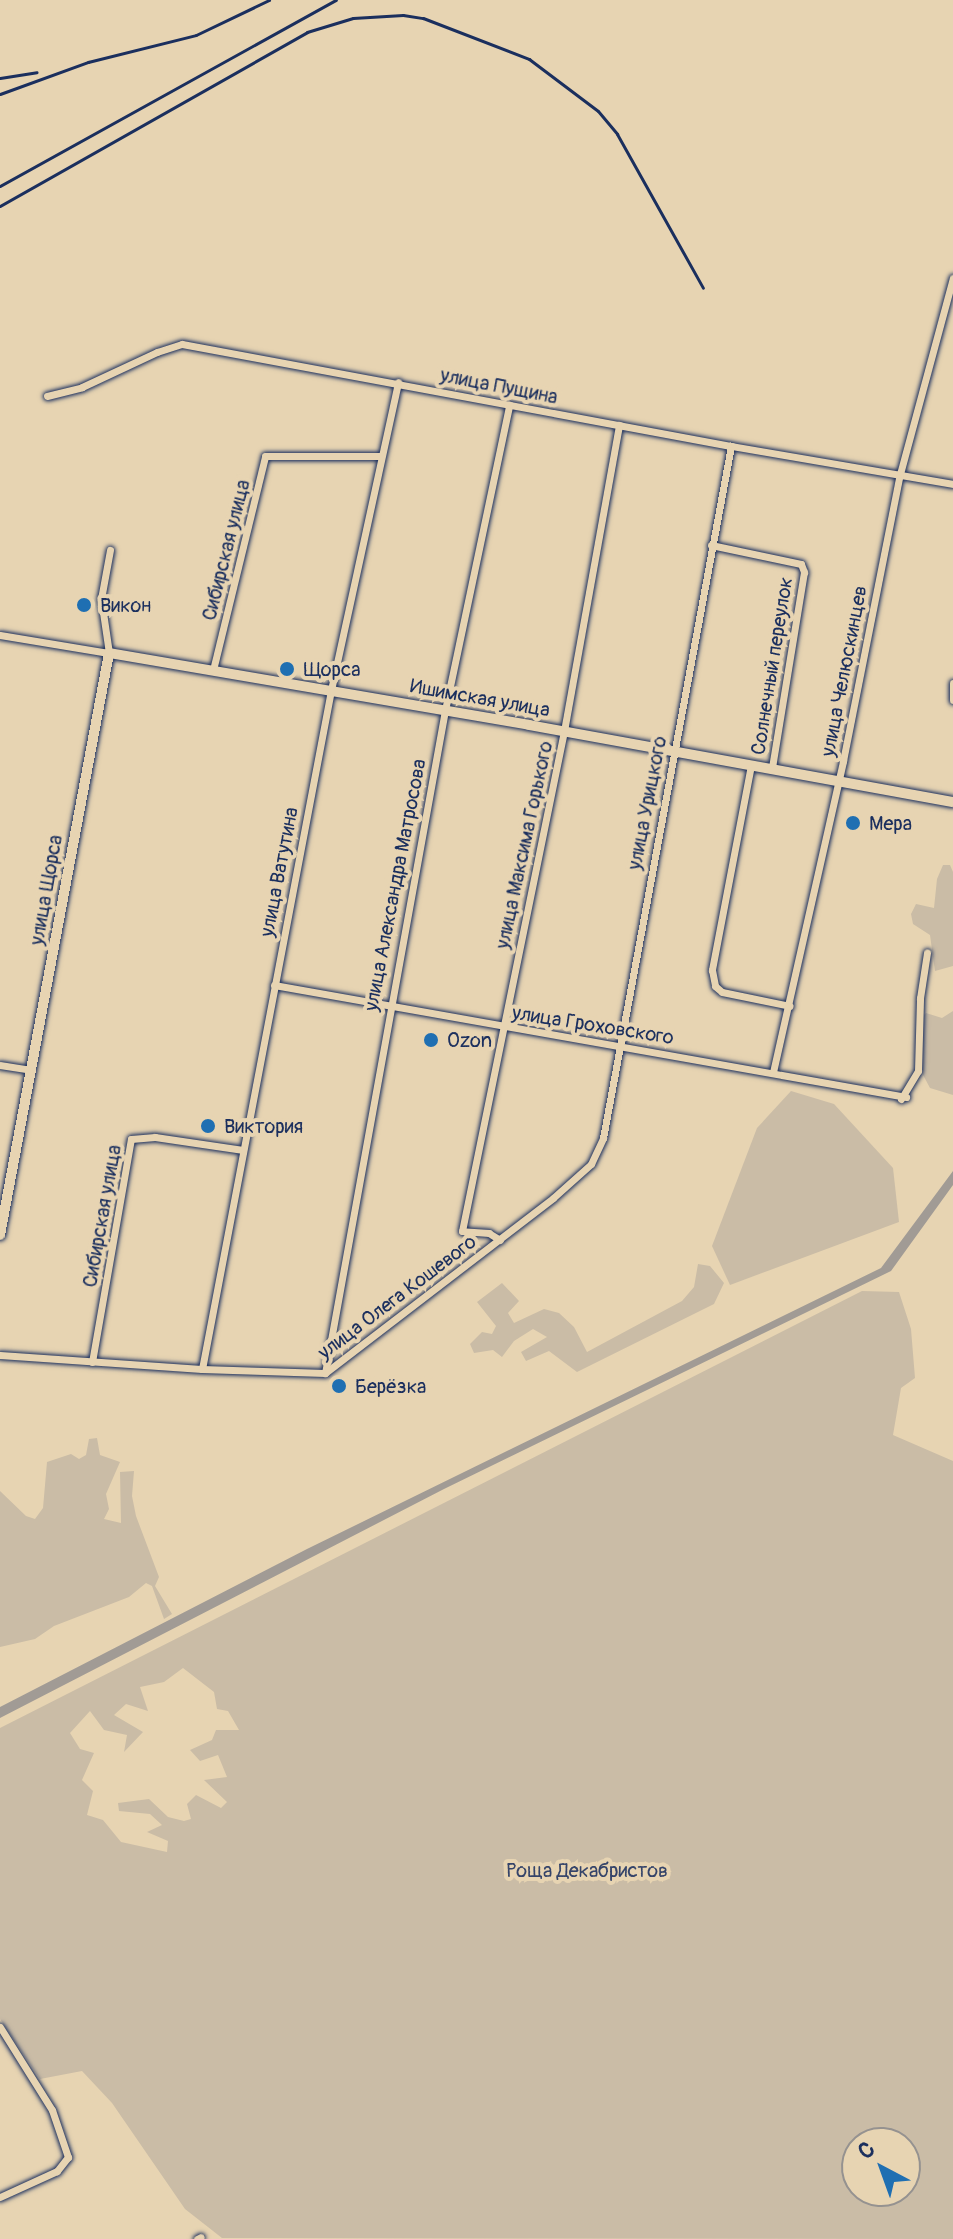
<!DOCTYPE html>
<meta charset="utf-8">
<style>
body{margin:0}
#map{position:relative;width:953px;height:2239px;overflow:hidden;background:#e7d4b2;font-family:Pangolin,sans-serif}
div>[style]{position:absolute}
.green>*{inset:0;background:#cabca6}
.water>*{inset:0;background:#a19b95}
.roads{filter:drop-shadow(0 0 2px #1b2f5e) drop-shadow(0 0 2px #1b2f5e)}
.minor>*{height:7px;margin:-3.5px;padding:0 3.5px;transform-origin:3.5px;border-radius:3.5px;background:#e7d4b2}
.secondary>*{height:10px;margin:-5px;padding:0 5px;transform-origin:5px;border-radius:5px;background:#e7d4b2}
.rail>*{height:3px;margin:-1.5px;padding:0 1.5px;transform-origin:1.5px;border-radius:1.5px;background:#1b2f5e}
.dots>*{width:22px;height:22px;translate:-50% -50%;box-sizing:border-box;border:4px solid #e7d4b2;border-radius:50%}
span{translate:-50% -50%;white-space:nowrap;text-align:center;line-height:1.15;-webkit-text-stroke:8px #e7d4b2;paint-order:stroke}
.street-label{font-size:20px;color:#1b2f5e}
.poi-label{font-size:20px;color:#1b2f5e}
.left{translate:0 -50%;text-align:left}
.park-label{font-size:20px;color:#354469}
.north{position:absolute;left:841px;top:2127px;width:80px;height:80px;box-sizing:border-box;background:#e7d4b2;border:2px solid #959290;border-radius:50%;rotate:319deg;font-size:22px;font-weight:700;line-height:32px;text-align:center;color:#1b2f5e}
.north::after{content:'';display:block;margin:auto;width:28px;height:36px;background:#1f6fb2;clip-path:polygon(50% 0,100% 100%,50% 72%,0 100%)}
</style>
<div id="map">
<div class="green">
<i style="clip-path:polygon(943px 865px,950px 865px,953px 872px,953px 966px,935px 971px,930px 935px,913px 924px,911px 914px,916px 904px,934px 908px,937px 879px)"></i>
<i style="clip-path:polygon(953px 1011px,953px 1095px,930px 1088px,922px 1073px,922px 1017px,926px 1013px,942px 1018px)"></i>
<i style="clip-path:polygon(791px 1091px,834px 1104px,893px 1168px,899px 1222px,730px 1285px,712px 1246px,757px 1128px)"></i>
<i style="clip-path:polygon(698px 1264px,710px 1266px,724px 1283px,714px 1304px,577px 1372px,549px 1351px,526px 1361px,521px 1352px,547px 1337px,533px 1329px,514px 1341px,502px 1357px,493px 1350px,474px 1353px,470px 1344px,482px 1332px,492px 1334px,496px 1326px,477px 1302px,502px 1283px,519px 1301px,508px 1313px,514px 1323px,544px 1309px,559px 1313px,574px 1327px,587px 1352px,682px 1301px,694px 1287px)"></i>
<i style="clip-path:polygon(evenodd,862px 1291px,899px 1292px,911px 1329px,915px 1378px,901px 1388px,893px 1435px,953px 1461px,953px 2239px,222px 2238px,185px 2209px,112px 2103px,82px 2071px,40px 2079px,0 2019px,0 1728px,862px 1291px,183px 1668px,214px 1692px,217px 1709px,228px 1711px,239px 1730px,216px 1730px,212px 1740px,190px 1750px,200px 1761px,218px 1755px,227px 1777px,204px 1780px,227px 1802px,221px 1808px,196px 1795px,187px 1804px,191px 1819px,184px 1821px,168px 1817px,149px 1799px,118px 1803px,119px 1811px,150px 1814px,162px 1825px,147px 1832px,168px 1841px,167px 1852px,121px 1842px,103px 1820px,87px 1815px,93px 1791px,82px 1780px,94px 1753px,80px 1749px,70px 1733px,90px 1711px,104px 1730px,127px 1735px,124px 1752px,143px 1732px,114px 1715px,126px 1704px,148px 1711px,140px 1687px,164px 1682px,183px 1668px,862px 1291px,857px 2143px,905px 2143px,905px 2191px,857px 2191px,857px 2143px)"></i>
<i style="clip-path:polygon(97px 1438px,100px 1455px,120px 1462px,106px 1494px,109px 1509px,104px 1519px,121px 1523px,120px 1472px,134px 1471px,132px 1496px,136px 1516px,159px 1577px,155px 1586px,172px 1614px,164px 1619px,152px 1586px,146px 1583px,129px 1597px,54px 1626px,35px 1639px,0 1647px,0 1491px,26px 1516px,35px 1519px,43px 1508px,47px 1462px,71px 1454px,79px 1459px,86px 1455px,89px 1439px)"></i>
</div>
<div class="water">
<i style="clip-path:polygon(953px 1171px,953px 1185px,891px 1271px,444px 1489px,0 1718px,0 1707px,307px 1549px,881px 1268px)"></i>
</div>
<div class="roads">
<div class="minor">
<i style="left:47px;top:396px;width:36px;rotate:-14deg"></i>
<i style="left:82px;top:387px;width:83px;rotate:-25deg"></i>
<i style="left:157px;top:352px;width:26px;rotate:-18deg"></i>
<i style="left:182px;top:344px;width:558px;rotate:10.53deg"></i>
<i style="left:731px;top:446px;width:225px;rotate:9.7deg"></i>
<i style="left:711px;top:545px;width:92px;rotate:11.9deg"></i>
<i style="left:801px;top:564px;width:9px;rotate:69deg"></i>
<i style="left:804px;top:572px;width:199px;rotate:99.3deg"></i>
<i style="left:0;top:635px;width:110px;rotate:9.4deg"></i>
<i style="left:109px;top:653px;width:55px;rotate:-98.4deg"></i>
<i style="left:101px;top:599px;width:50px;rotate:-79.6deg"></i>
<i style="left:213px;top:670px;width:220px;rotate:-76.3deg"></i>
<i style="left:265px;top:456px;width:114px"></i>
<i style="left:953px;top:683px;width:17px;rotate:90deg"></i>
<i style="left:751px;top:765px;width:209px;rotate:100.8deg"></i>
<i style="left:712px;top:970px;width:16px;rotate:79deg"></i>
<i style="left:715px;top:986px;width:9px;rotate:41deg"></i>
<i style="left:722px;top:992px;width:69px;rotate:11.6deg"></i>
<i style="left:274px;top:985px;width:642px;rotate:10.05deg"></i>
<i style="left:0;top:1065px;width:31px;rotate:9deg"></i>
<i style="left:773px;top:1072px;width:319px;rotate:-77.3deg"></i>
<i style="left:843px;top:761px;width:293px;rotate:-78.8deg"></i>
<i style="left:900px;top:474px;width:203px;rotate:-74.9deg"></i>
<i style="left:901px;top:1099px;width:33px;rotate:-59deg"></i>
<i style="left:918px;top:1071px;width:73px;rotate:-88.4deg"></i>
<i style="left:920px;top:998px;width:46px;rotate:-81.2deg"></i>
<i style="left:500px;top:1240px;width:13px;rotate:-148deg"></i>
<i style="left:489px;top:1233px;width:27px;rotate:-176deg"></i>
<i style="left:462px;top:1231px;width:510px;rotate:-78.47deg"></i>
<i style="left:564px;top:731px;width:311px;rotate:-79.8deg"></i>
<i style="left:0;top:1355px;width:202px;rotate:4deg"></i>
<i style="left:202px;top:1369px;width:123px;rotate:1.9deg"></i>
<i style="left:325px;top:1373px;width:287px;rotate:-37.5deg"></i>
<i style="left:553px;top:1198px;width:51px;rotate:-41.8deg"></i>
<i style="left:591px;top:1164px;width:29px;rotate:-65deg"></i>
<i style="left:603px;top:1138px;width:704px;rotate:-79.52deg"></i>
<i style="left:92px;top:1362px;width:226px;rotate:-80.1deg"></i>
<i style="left:131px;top:1139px;width:24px;rotate:-5deg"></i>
<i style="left:155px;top:1137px;width:89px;rotate:8.4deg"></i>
<i style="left:202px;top:1369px;width:691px;rotate:-79.24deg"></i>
<i style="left:331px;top:690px;width:315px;rotate:-77.7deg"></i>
<i style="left:325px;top:1373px;width:674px;rotate:-79.74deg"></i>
<i style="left:445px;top:710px;width:312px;rotate:-78.1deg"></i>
<i style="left:0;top:2027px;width:98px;rotate:57.9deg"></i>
<i style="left:52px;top:2110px;width:50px;rotate:71.2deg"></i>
<i style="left:68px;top:2157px;width:18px;rotate:128deg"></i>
<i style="left:57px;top:2171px;width:63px;rotate:155.5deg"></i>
<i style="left:197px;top:2239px;width:4px;rotate:-27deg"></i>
</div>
<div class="secondary">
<i style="left:0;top:1235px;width:592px;rotate:-79.39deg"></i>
<i style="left:109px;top:653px;width:426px;rotate:9.7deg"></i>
<i style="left:529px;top:725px;width:431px;rotate:10.3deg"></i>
</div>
</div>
<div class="rail">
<i style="left:0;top:78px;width:37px;rotate:-9deg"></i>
<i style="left:0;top:94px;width:94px;rotate:-20deg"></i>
<i style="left:88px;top:62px;width:111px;rotate:-14deg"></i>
<i style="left:196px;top:35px;width:81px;rotate:-25.6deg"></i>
<i style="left:0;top:186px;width:384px;rotate:-29deg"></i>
<i style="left:0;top:206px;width:353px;rotate:-29.5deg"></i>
<i style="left:307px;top:32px;width:48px;rotate:-16.9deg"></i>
<i style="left:353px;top:18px;width:50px;rotate:-3.4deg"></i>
<i style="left:403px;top:15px;width:20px;rotate:9deg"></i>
<i style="left:423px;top:18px;width:114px;rotate:21.1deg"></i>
<i style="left:529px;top:59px;width:86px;rotate:37deg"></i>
<i style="left:598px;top:111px;width:30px;rotate:50deg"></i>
<i style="left:617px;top:134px;width:176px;rotate:60.8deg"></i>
</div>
<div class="dots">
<i style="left:84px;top:605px;background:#1f6fb2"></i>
<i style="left:287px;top:669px;background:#1f6fb2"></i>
<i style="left:853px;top:823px;background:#1f6fb2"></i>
<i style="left:431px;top:1040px;background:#1f6fb2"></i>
<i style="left:208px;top:1126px;background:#1f6fb2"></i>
<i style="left:339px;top:1386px;background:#1f6fb2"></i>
</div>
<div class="street-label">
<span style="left:499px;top:386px;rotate:11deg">улица Пущина</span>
<span style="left:226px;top:550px;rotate:-76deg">Сибирская улица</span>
<span style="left:772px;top:666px;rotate:-81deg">Солнечный переулок</span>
<span style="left:844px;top:671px;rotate:-79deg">улица Челюскинцев</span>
<span style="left:480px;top:698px;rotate:10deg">Ишимская улица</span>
<span style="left:647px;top:803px;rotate:-79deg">улица Урицкого</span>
<span style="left:524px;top:845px;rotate:-78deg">улица Максима Горького</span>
<span style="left:279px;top:872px;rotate:-79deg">улица Ватутина</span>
<span style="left:395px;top:885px;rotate:-79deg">улица Александра Матросова</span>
<span style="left:46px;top:890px;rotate:-80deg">улица Щорса</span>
<span style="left:593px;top:1025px;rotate:9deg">улица Гроховского</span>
<span style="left:102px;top:1216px;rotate:-80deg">Сибирская улица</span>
<span style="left:397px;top:1297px;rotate:-37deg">улица Олега Кошевого</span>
</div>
<div class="poi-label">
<span class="left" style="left:100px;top:605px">Викон</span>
<span class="left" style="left:303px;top:669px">Щорса</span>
<span class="left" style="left:869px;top:823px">Мера</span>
<span class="left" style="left:447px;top:1040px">Ozon</span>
<span class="left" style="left:224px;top:1126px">Виктория</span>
<span class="left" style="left:355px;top:1386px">Берёзка</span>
</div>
<div class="park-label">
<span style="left:587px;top:1870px">Роща Декабристов</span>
</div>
<div class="north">С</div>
</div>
